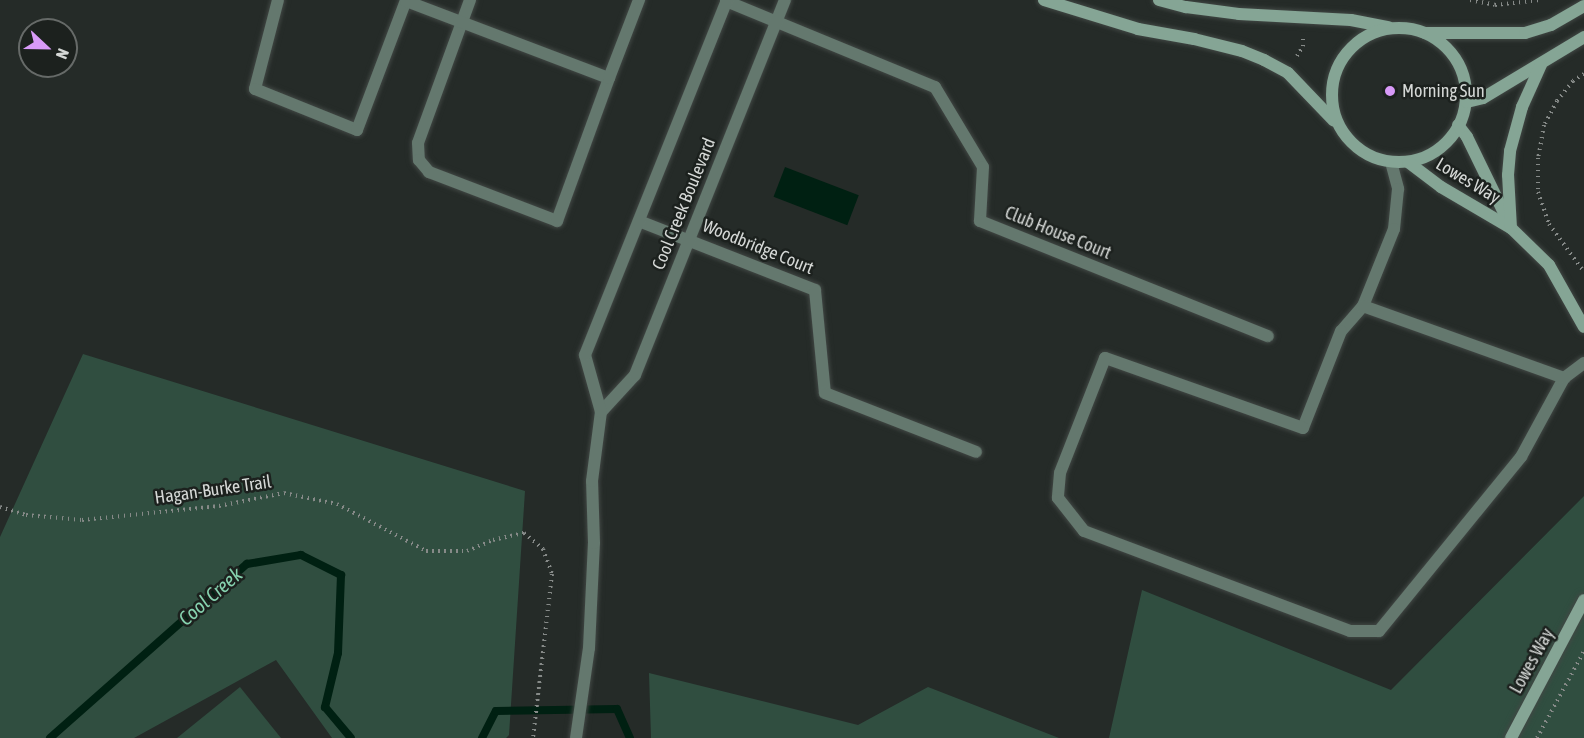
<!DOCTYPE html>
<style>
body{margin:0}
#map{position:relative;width:1584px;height:738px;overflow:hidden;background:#252b28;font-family:"Asap Condensed",sans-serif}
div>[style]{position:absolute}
.green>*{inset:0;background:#304e40}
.water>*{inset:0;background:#002012;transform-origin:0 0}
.stream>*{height:8px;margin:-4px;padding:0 4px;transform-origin:4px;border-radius:4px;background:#002012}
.path>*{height:4px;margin-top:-2px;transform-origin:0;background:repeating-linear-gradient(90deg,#868a88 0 1.5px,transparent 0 6px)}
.roads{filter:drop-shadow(0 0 2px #414744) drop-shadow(0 0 2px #414744)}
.lane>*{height:12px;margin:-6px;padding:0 6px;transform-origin:6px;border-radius:6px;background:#64786e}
.street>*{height:12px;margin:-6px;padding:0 6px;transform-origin:6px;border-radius:6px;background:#64786e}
.secondary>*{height:12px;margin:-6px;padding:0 6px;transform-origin:6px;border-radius:6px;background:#85a595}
.secondary>.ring{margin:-6px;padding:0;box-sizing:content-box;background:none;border:12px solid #85a595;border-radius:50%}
.dots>*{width:16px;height:16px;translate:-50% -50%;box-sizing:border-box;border:3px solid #1c211e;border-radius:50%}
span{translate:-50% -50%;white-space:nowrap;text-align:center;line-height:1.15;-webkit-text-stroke:5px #1c211e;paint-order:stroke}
.poi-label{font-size:18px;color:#d5d8d6}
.left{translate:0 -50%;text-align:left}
.street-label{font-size:18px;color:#d5d8d6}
.water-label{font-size:20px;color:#86d2af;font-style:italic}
.north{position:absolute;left:18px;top:18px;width:60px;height:60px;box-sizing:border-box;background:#1c211e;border:2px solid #666a68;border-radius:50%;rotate:112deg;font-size:16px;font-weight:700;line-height:24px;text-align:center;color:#d5d8d6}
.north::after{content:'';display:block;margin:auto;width:21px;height:27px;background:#d89af8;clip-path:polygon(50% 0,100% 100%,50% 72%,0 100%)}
</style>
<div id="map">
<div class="green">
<i style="clip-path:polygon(83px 354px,525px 491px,509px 735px,506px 738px,332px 738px,276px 660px,134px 738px,0 738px,0 537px)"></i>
<i style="clip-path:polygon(1584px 496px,1584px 738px,1109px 738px,1142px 590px,1391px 690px)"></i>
<i style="clip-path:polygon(649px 673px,858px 725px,928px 687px,1059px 738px,651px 738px)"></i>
<i style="clip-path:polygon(240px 687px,281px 738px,177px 738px)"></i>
</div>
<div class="water">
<i style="left:785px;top:167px;width:79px;height:32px;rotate:21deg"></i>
</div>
<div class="stream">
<i style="left:50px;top:738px;width:263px;rotate:-41.5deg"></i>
<i style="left:247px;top:564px;width:55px;rotate:-9.5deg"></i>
<i style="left:301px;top:555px;width:45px;rotate:26.6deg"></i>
<i style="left:341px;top:575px;width:78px;rotate:92.2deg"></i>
<i style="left:338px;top:653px;width:56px;rotate:103.5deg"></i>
<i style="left:325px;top:707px;width:40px;rotate:50deg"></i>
<i style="left:482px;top:738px;width:30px;rotate:-63deg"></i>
<i style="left:496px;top:711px;width:121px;rotate:-0.9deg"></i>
<i style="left:617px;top:709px;width:32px;rotate:66deg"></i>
</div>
<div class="path">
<i style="left:1470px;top:0;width:25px;rotate:11deg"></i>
<i style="left:1495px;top:5px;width:45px;rotate:-6.3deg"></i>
<i style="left:1297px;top:56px;width:12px;rotate:-59deg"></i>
<i style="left:1303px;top:46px;width:11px;rotate:-90deg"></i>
<i style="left:1584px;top:74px;width:13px;rotate:148deg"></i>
<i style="left:1573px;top:81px;width:26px;rotate:129deg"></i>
<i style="left:1557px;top:101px;width:27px;rotate:118deg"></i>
<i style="left:1544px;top:125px;width:34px;rotate:100deg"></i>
<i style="left:1538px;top:158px;width:34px;rotate:90deg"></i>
<i style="left:1538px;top:192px;width:34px;rotate:71deg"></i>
<i style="left:1549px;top:224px;width:59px;rotate:53.9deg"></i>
<i style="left:0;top:507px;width:27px;rotate:17deg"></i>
<i style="left:26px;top:515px;width:56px;rotate:5.1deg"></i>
<i style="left:82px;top:520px;width:138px;rotate:-5.8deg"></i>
<i style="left:219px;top:506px;width:66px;rotate:-11.3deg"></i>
<i style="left:284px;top:493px;width:54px;rotate:11.7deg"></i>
<i style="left:337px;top:504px;width:101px;rotate:27.8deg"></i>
<i style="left:426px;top:551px;width:41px"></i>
<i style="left:467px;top:551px;width:28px;rotate:-23deg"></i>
<i style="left:493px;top:540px;width:32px;rotate:-13deg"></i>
<i style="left:524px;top:533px;width:25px;rotate:40deg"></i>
<i style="left:543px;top:549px;width:27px;rotate:70deg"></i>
<i style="left:552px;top:574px;width:165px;rotate:96.6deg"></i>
<i style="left:1537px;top:738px;width:99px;rotate:-61.6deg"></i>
</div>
<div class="roads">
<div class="lane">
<i style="left:278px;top:0;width:92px;rotate:104.5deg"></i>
<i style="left:255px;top:89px;width:110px;rotate:21.9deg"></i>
<i style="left:357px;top:130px;width:139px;rotate:-69.3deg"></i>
<i style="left:470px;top:0;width:152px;rotate:110deg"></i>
<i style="left:418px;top:143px;width:17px;rotate:87deg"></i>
<i style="left:419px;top:160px;width:16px;rotate:50deg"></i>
<i style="left:429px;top:172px;width:137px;rotate:20.9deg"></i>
<i style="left:557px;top:221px;width:152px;rotate:-70deg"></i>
<i style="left:406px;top:1px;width:217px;rotate:20.8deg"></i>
<i style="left:609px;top:78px;width:84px;rotate:-69deg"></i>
<i style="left:1391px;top:162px;width:28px;rotate:75deg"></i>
<i style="left:1398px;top:189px;width:40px;rotate:95.7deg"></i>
<i style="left:1394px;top:229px;width:83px;rotate:111.9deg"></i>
<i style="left:1363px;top:306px;width:33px;rotate:131deg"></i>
<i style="left:1341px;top:331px;width:104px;rotate:111.4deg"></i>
<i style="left:1303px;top:428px;width:210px;rotate:-160.5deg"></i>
<i style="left:1105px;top:358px;width:123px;rotate:111.4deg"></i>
<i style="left:1060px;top:473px;width:25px;rotate:95deg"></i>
<i style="left:1058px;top:498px;width:42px;rotate:51.8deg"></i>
<i style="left:1084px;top:531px;width:284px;rotate:20.6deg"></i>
<i style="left:1350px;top:631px;width:29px"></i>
<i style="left:1379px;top:631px;width:225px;rotate:-50.8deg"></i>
<i style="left:1521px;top:457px;width:90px;rotate:-61.4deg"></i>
<i style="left:1564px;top:378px;width:25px;rotate:-37deg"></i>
<i style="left:1363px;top:306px;width:214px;rotate:19.7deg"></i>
</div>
<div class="street">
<i style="left:726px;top:1px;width:226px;rotate:22.4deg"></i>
<i style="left:935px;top:87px;width:93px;rotate:59deg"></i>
<i style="left:983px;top:167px;width:54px;rotate:93.2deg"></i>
<i style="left:980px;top:221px;width:310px;rotate:21.8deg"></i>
<i style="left:639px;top:221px;width:189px;rotate:21.4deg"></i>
<i style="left:815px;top:290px;width:103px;rotate:84.5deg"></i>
<i style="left:825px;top:393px;width:162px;rotate:21.3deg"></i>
<i style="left:601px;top:412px;width:50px;rotate:-47.4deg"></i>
<i style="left:635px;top:375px;width:404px;rotate:-68.2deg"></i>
<i style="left:576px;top:738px;width:91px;rotate:-81.8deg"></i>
<i style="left:589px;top:648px;width:105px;rotate:-87.3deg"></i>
<i style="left:594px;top:543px;width:62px;rotate:-91.8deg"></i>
<i style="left:592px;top:481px;width:70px;rotate:-82.6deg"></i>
<i style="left:601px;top:412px;width:59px;rotate:-105.7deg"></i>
<i style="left:585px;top:355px;width:382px;rotate:-68.2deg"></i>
</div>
<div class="secondary">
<i style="left:1044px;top:0;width:98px;rotate:17.1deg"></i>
<i style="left:1138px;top:29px;width:57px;rotate:10.1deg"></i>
<i style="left:1194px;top:39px;width:49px;rotate:14deg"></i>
<i style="left:1242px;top:51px;width:24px;rotate:22deg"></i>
<i style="left:1264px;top:60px;width:27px;rotate:28deg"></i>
<i style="left:1288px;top:73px;width:66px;rotate:46.2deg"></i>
<i style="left:1159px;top:0;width:28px;rotate:15deg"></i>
<i style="left:1186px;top:7px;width:53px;rotate:7.5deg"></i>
<i style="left:1239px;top:14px;width:112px;rotate:3.1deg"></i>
<i style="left:1351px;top:20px;width:38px;rotate:11deg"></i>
<i class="ring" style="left:1332px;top:28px;width:122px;height:122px"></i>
<i style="left:1425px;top:33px;width:100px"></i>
<i style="left:1525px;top:33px;width:27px;rotate:-17deg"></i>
<i style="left:1551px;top:25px;width:38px;rotate:-30deg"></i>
<i style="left:1467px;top:102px;width:16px;rotate:-14deg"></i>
<i style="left:1483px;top:98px;width:118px;rotate:-31.1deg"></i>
<i style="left:1458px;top:125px;width:15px;rotate:53deg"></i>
<i style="left:1467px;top:137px;width:93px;rotate:64deg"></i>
<i style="left:1408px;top:162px;width:41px;rotate:37.1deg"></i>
<i style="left:1441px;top:187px;width:81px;rotate:30.4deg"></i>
<i style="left:1511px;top:228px;width:53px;rotate:44.2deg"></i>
<i style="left:1549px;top:265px;width:71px;rotate:60.6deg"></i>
<i style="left:1511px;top:228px;width:53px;rotate:-93.2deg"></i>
<i style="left:1508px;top:175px;width:24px;rotate:-85deg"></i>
<i style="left:1510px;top:151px;width:46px;rotate:-74.7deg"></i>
<i style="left:1522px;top:107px;width:46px;rotate:-65.7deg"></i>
<i style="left:1511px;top:738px;width:156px;rotate:-62.1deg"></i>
</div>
</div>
<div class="dots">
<i style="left:1390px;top:91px;background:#d89af8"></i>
</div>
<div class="poi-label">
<span class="left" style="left:1402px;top:91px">Morning Sun</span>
</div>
<div class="street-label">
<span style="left:1468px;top:181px;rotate:31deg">Lowes Way</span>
<span style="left:684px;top:204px;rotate:-68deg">Cool Creek Boulevard</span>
<span style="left:1058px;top:233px;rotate:22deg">Club House Court</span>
<span style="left:758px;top:247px;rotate:22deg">Woodbridge Court</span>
<span style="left:213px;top:490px;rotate:-8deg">Hagan-Burke Trail</span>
<span style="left:1532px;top:661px;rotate:-61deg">Lowes Way</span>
</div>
<div class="water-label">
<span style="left:210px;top:596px;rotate:-41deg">Cool Creek</span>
</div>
<div class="north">N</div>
</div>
